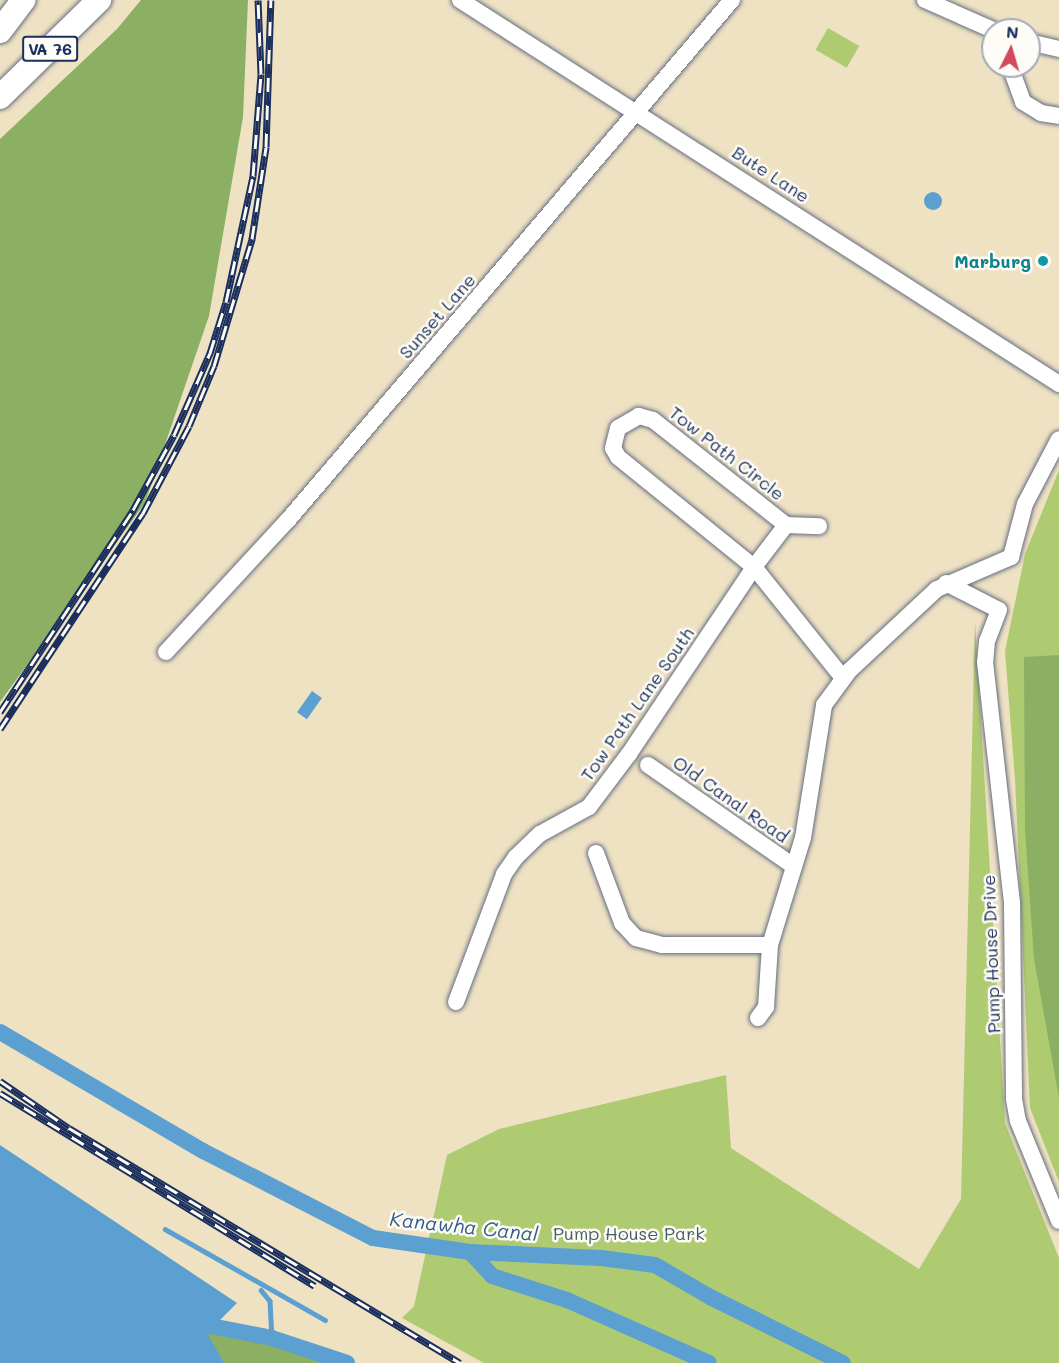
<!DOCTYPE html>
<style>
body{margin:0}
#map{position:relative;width:1059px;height:1363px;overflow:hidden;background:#efe2c3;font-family:Mali,sans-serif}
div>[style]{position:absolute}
.green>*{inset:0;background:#afcb71;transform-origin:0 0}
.forest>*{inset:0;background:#8baf63}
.water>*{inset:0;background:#5ca0d1;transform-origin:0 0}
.round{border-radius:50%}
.stream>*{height:4.5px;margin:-2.25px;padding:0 2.25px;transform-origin:2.25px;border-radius:2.25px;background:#5ca0d1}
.canal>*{height:16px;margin:-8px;padding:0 8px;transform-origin:8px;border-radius:8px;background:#5ca0d1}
.roads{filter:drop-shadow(0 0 2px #656e81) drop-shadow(0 0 2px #656e81)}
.minor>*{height:16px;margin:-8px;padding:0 8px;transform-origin:8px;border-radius:8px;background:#fff}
.highway>*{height:24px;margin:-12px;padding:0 12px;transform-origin:12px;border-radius:12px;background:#fff}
.rail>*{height:7px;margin-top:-3.5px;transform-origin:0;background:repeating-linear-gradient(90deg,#fdfcf7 0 14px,#1b2f5e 0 28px);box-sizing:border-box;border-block:2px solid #1b2f5e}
.dots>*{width:16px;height:16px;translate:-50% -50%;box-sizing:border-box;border:3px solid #fdfcf7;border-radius:50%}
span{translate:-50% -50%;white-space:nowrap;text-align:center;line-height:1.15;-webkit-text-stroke:5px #fdfcf7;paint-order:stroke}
.shield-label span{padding:2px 4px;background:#fdfcf7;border:2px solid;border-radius:4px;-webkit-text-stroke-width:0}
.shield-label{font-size:16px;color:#1b2f5e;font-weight:700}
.street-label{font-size:18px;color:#1b2f5e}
.culture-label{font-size:18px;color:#0d838f;font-weight:700}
.right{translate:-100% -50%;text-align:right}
.park-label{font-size:18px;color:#475e64}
.water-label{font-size:20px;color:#355c8c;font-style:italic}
.north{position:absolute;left:981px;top:18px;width:60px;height:60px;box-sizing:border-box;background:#fdfcf7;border:2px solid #a3aaba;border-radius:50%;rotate:5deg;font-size:16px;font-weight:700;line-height:24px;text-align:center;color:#1b2f5e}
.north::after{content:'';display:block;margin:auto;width:21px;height:27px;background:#d1495b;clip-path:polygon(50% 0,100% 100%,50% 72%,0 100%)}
</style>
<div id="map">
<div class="green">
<i style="left:828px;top:28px;width:36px;height:25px;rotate:30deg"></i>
<i style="clip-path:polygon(1059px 470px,1059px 1182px,1030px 1108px,1015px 780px,1005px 651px,1025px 554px)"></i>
<i style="clip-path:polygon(975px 621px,1005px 1123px,1059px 1258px,1059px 1363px,484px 1363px,402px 1318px,414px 1306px,447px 1155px,499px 1129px,726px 1075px,731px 1148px,919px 1269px,961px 1199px)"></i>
</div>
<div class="forest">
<i style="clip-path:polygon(141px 0,248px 0,243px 117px,209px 316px,145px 503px,0 702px,0 139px,117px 29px)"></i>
<i style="clip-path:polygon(1059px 655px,1059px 1098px,1034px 959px,1025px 830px,1024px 657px)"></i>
<i style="clip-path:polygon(178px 1318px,292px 1342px,350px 1363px,211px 1363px)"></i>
</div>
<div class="water">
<i class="round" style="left:924px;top:192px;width:18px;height:18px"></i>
<i style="left:312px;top:691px;width:12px;height:26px;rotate:35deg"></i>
<i style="clip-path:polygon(0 1145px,237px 1303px,207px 1333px,224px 1363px,0 1363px)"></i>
</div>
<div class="stream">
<i style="left:165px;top:1229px;width:184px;rotate:29.6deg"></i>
<i style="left:261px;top:1290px;width:14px;rotate:51deg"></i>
<i style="left:270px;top:1301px;width:37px;rotate:87deg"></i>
</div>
<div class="canal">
<i style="left:0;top:1032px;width:235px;rotate:30.4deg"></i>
<i style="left:203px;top:1151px;width:191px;rotate:27.1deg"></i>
<i style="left:373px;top:1238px;width:98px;rotate:8.2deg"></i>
<i style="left:470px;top:1252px;width:131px;rotate:2.6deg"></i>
<i style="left:601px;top:1258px;width:54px;rotate:7.4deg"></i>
<i style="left:655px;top:1265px;width:64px;rotate:30.2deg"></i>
<i style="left:710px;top:1297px;width:148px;rotate:26.4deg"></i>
<i style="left:470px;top:1252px;width:33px;rotate:47deg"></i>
<i style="left:492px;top:1276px;width:79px;rotate:17.7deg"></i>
<i style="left:567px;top:1300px;width:155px;rotate:23.9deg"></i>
<i style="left:191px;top:1322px;width:83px;rotate:11.2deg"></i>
<i style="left:272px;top:1338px;width:79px;rotate:18.4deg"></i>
</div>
<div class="roads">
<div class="minor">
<i style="left:460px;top:0;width:712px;rotate:32.66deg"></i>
<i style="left:925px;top:0;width:74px;rotate:23.8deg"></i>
<i style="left:1029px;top:42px;width:31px;rotate:13deg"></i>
<i style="left:1010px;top:66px;width:38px;rotate:70deg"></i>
<i style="left:1023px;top:102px;width:21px;rotate:31deg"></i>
<i style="left:1041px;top:113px;width:18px;rotate:9deg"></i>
<i style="left:786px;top:525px;width:33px;rotate:2deg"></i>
<i style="left:946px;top:583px;width:59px;rotate:27deg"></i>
<i style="left:999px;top:610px;width:33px;rotate:111deg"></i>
<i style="left:987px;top:641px;width:21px;rotate:95deg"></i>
<i style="left:985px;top:662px;width:244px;rotate:83.6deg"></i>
<i style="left:1012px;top:904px;width:195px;rotate:89.4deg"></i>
<i style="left:1014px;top:1099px;width:22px;rotate:80deg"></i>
<i style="left:1018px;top:1121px;width:108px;rotate:67.7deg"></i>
<i style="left:166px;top:652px;width:180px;rotate:-47.3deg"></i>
<i style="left:288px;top:520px;width:684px;rotate:-49.51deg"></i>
<i style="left:648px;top:765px;width:175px;rotate:34.8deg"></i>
<i style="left:596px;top:853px;width:75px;rotate:69.6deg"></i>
<i style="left:622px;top:923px;width:21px;rotate:47deg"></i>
<i style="left:636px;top:938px;width:27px;rotate:15deg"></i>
<i style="left:662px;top:945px;width:108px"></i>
<i style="left:456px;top:1002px;width:137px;rotate:-69.4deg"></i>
<i style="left:504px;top:874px;width:21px;rotate:-55deg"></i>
<i style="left:516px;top:857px;width:33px;rotate:-44deg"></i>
<i style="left:540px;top:834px;width:56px;rotate:-28.9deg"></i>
<i style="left:589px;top:807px;width:66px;rotate:-53deg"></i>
<i style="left:629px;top:754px;width:225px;rotate:-56.2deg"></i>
<i style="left:754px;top:567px;width:53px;rotate:-52.7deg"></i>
<i style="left:786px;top:525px;width:169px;rotate:-141.7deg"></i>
<i style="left:653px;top:420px;width:15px;rotate:-164deg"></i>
<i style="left:639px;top:416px;width:24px;rotate:150deg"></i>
<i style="left:618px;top:428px;width:21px;rotate:104deg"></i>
<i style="left:613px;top:448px;width:10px;rotate:61deg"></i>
<i style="left:618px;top:457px;width:175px;rotate:39deg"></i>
<i style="left:754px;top:567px;width:142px;rotate:51.3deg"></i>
<i style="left:758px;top:1018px;width:14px;rotate:-54deg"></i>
<i style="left:766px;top:1007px;width:62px;rotate:-86.3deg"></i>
<i style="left:770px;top:945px;width:112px;rotate:-72.9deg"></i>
<i style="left:803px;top:838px;width:135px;rotate:-81deg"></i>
<i style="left:824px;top:705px;width:42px;rotate:-53.7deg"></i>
<i style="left:849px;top:671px;width:120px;rotate:-43deg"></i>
<i style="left:937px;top:589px;width:81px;rotate:-23.4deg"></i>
<i style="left:1011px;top:557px;width:55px;rotate:-75.2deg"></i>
<i style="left:1025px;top:504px;width:73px;rotate:-62.4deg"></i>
</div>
<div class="highway">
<i style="left:0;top:31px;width:39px;rotate:-53deg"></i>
<i style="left:0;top:97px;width:139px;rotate:-44.4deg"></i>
</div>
</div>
<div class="rail">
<i style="left:0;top:712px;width:242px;rotate:-56.6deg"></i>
<i style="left:133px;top:510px;width:85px;rotate:-61.3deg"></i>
<i style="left:174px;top:435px;width:90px;rotate:-66.3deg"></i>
<i style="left:210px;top:353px;width:53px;rotate:-72.6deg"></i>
<i style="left:226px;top:302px;width:129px;rotate:-77.9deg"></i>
<i style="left:253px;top:176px;width:102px;rotate:-85.5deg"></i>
<i style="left:261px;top:74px;width:74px;rotate:-92.3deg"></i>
<i style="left:0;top:729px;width:259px;rotate:-56.5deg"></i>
<i style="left:143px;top:513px;width:98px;rotate:-62.1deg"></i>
<i style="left:189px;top:426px;width:65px;rotate:-67.4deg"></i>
<i style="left:214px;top:366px;width:133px;rotate:-73.3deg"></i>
<i style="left:252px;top:239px;width:93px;rotate:-81.3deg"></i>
<i style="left:266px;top:147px;width:147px;rotate:-88.1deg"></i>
<i style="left:0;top:1081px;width:83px;rotate:34.3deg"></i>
<i style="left:69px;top:1128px;width:456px;rotate:31deg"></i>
<i style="left:0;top:1093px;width:369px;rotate:31.5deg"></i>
</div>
<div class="dots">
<i style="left:1043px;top:261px;background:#0f9aa8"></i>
</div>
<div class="shield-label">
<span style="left:50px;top:49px">VA 76</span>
</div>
<div class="street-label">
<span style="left:771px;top:174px;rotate:33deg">Bute Lane</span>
<span style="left:437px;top:316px;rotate:-49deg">Sunset Lane</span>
<span style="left:727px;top:453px;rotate:38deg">Tow Path Circle</span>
<span style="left:637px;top:704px;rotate:-55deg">Tow Path Lane South</span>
<span style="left:731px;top:799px;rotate:35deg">Old Canal Road</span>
<span style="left:991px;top:954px;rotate:-92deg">Pump House Drive</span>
</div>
<div class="culture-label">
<span class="right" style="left:1031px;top:261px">Marburg</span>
</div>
<div class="park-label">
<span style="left:629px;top:1233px">Pump House Park</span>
</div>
<div class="water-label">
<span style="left:464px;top:1226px;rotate:6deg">Kanawha Canal</span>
</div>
<div class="north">N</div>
</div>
